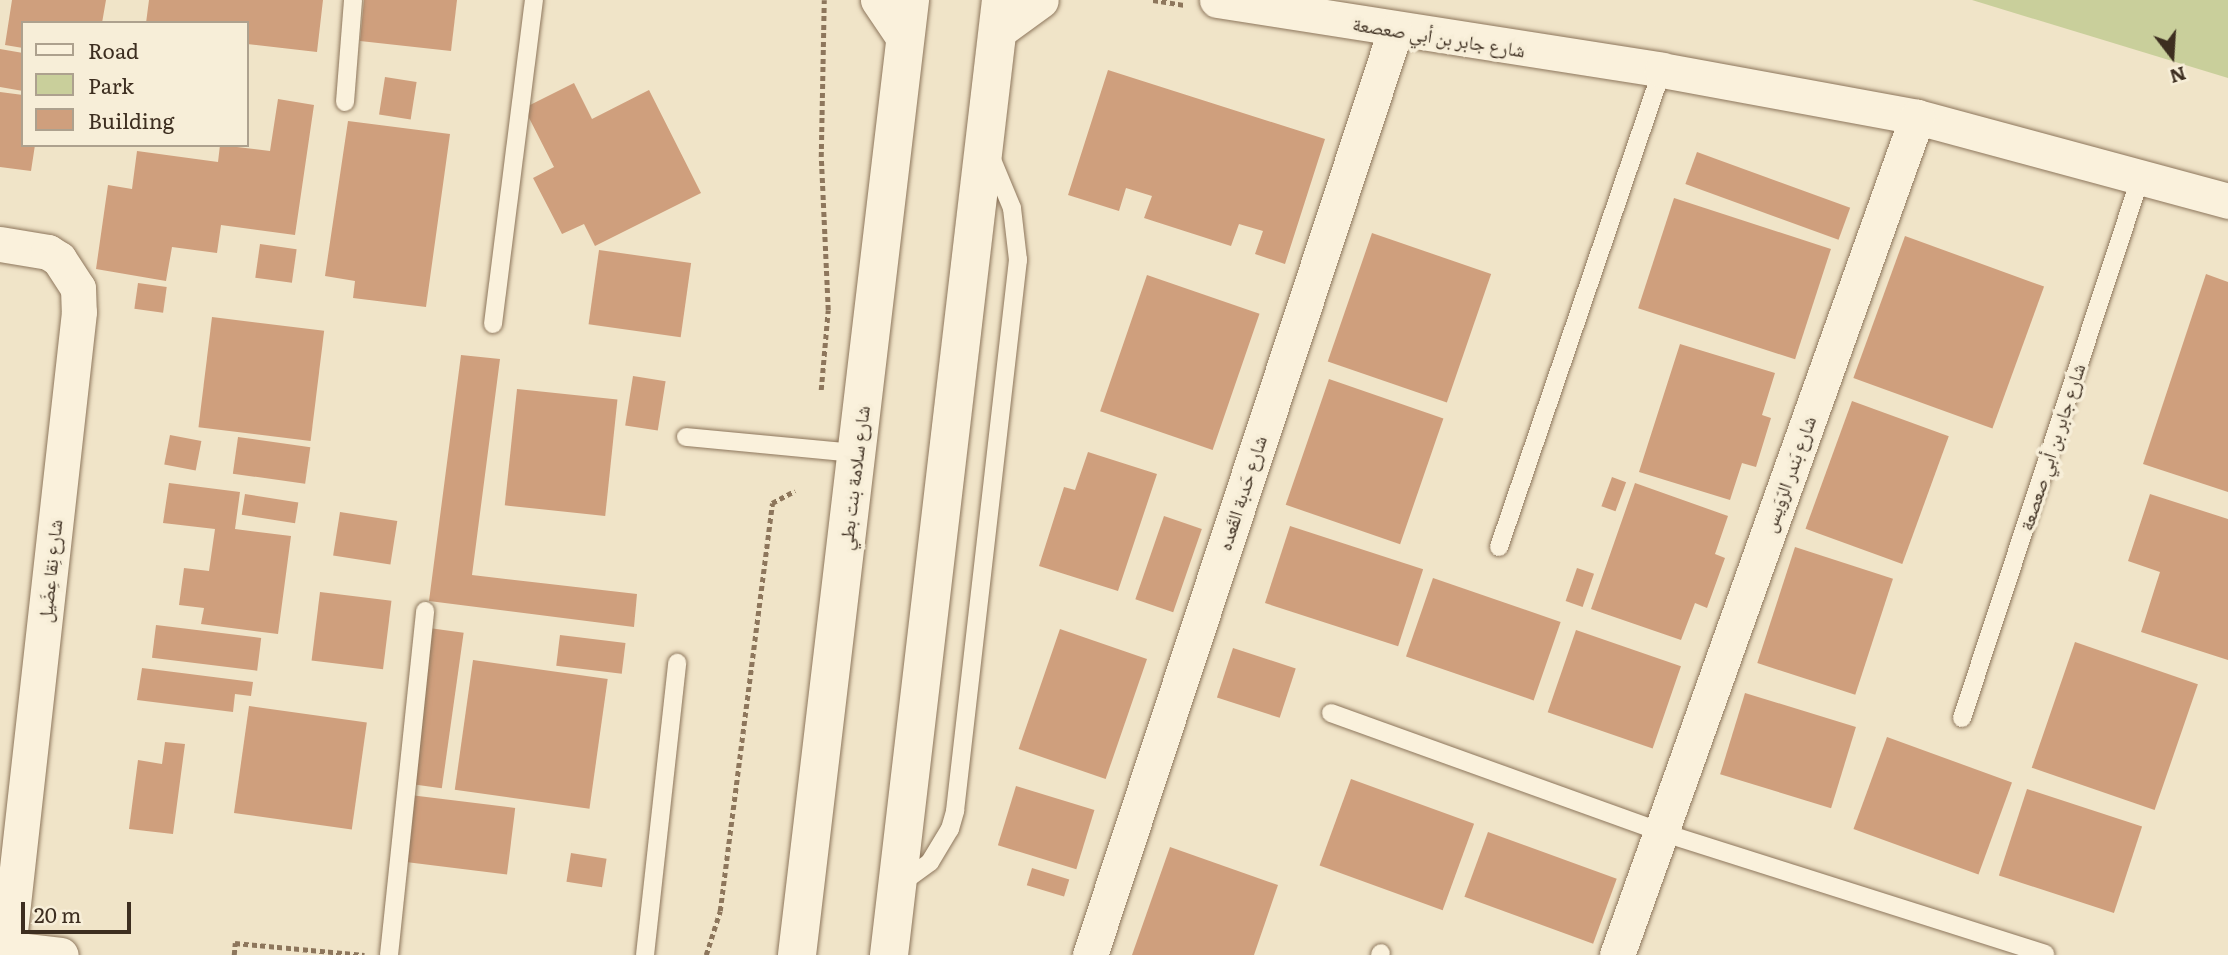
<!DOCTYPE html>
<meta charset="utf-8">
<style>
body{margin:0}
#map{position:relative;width:2228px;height:955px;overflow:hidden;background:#f0e4c8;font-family:Literata,"Noto Naskh Arabic",serif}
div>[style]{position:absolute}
.green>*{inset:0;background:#c9cf9b}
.building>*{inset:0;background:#cf9f7d;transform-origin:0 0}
.path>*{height:4.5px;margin-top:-2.25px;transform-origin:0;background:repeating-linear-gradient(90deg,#8d765c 0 5px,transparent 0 8.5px)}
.roads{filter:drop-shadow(0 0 2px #8d765c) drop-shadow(0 0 2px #8d765c)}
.lane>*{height:18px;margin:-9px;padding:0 9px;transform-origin:9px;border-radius:9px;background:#faf1dc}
.street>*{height:35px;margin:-17.5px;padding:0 17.5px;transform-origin:17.5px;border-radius:17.5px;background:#faf1dc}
.secondary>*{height:38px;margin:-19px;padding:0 19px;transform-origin:19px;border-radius:19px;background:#faf1dc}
span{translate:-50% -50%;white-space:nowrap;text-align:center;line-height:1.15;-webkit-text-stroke:7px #f7eed8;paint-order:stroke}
.street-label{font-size:19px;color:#3d2e20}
.legend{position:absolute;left:21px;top:21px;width:228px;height:126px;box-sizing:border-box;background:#f7eed8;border:2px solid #ada18e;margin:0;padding:9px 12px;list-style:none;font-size:21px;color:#3d2e20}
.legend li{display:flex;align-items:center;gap:14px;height:35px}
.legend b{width:35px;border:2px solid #ada18e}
.north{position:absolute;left:2137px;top:21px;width:70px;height:70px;-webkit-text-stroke:5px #f7eed8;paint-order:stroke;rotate:163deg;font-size:19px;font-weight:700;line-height:28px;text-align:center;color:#3d2e20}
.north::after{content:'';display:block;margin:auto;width:24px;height:32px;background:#3d2e20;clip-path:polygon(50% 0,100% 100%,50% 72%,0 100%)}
.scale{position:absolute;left:21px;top:902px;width:110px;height:32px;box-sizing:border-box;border:4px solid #3d2e20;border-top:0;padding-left:9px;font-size:21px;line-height:24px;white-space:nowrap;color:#3d2e20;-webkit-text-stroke:5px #f7eed8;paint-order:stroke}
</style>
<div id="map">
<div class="green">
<i style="clip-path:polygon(1972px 0,2228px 0,2228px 78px)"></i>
</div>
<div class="building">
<i style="clip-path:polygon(12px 0,106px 0,102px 23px,23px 23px,23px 48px,5px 45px)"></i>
<i style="clip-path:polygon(149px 0,323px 0,317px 52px,247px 44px,247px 23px,146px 23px)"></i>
<i style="clip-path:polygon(364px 0,457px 0,451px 51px,360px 41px)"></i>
<i style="clip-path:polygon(0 49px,23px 53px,23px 91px,0 87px)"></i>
<i style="clip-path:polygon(1108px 70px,1325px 139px,1285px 264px,1255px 254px,1263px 231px,1239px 224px,1231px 246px,1144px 218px,1152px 196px,1126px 188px,1119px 211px,1068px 195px)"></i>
<i style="left:385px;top:77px;width:32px;height:38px;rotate:9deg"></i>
<i style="clip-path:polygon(574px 83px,592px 119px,649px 90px,701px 193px,595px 246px,584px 224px,562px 234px,533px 178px,554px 167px,524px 108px)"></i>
<i style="clip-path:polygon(0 92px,23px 95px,23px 145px,35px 145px,31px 171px,0 167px)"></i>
<i style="clip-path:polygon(278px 99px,314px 105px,295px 235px,221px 225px,217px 253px,172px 247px,166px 281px,96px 269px,108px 185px,132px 189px,137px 151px,218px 162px,220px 145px,270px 151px)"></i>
<i style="clip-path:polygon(348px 121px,450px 134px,426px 307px,353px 298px,355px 281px,325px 276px)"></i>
<i style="left:1697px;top:152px;width:163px;height:34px;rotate:20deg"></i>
<i style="left:1674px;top:198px;width:165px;height:116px;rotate:18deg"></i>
<i style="left:1372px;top:233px;width:126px;height:136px;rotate:19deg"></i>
<i style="left:1905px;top:236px;width:148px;height:151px;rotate:20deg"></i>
<i style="left:260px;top:244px;width:37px;height:34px;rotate:8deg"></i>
<i style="left:599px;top:250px;width:93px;height:75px;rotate:8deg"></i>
<i style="clip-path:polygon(2206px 274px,2228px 282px,2228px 492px,2143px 464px)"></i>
<i style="left:1147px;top:275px;width:119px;height:144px;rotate:19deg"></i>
<i style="left:138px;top:283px;width:29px;height:26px;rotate:8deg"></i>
<i style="left:212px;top:317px;width:113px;height:111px;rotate:7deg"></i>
<i style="clip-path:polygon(1680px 344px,1775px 373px,1762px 415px,1771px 418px,1756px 467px,1742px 463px,1730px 500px,1639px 472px)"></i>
<i style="clip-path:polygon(461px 355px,500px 359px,472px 575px,637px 594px,634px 627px,429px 601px)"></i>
<i style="left:633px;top:376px;width:33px;height:50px;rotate:9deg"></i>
<i style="left:1329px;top:379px;width:121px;height:133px;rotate:19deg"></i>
<i style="left:517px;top:389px;width:101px;height:117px;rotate:6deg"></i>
<i style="left:1852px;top:401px;width:103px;height:136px;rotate:20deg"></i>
<i style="left:170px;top:435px;width:32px;height:30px;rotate:11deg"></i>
<i style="left:238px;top:437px;width:73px;height:37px;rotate:8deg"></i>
<i style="clip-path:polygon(1088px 452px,1157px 474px,1118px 591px,1039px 566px,1064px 487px,1075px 490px)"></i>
<i style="left:1612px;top:477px;width:15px;height:31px;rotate:20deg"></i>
<i style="clip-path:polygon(169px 483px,240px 492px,235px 529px,291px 536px,278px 634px,201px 624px,204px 608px,179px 605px,184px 568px,209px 571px,215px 529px,163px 523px)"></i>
<i style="clip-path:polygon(1635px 483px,1728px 516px,1715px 554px,1725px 558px,1707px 608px,1695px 603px,1681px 640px,1591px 609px)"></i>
<i style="left:245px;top:494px;width:54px;height:21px;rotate:9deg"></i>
<i style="clip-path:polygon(2150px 494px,2228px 519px,2228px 660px,2141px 632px,2160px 572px,2128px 561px)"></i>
<i style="left:340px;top:512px;width:58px;height:44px;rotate:9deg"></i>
<i style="left:1164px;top:516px;width:40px;height:88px;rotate:19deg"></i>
<i style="left:1290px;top:526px;width:140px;height:81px;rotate:18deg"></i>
<i style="left:1795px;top:547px;width:103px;height:122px;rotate:18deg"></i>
<i style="left:1577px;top:568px;width:18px;height:35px;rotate:19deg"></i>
<i style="left:1433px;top:578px;width:135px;height:83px;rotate:19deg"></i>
<i style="left:320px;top:592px;width:72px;height:69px;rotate:7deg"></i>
<i style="left:156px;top:625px;width:106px;height:33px;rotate:7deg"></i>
<i style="left:429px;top:628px;width:35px;height:157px;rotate:8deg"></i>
<i style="left:1060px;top:629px;width:92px;height:127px;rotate:19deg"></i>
<i style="left:1576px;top:630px;width:111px;height:87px;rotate:19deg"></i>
<i style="left:560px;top:635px;width:66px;height:31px;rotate:7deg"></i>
<i style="left:2075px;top:642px;width:130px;height:133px;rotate:19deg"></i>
<i style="left:1233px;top:648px;width:66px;height:52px;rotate:18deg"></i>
<i style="left:473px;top:660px;width:136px;height:131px;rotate:8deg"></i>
<i style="clip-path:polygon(142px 668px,253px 682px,251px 696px,235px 694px,233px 712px,137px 700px)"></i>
<i style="left:1745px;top:693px;width:116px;height:85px;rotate:17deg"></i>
<i style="left:249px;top:706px;width:119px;height:108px;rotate:8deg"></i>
<i style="left:1887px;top:737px;width:133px;height:98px;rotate:20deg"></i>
<i style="clip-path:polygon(165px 742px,185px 744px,173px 834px,129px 829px,138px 760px,162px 764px)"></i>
<i style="left:1351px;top:779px;width:131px;height:92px;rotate:20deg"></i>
<i style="left:1016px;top:786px;width:82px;height:62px;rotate:17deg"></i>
<i style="left:2027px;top:789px;width:121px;height:91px;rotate:18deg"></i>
<i style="left:410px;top:795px;width:106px;height:67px;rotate:7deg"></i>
<i style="left:1488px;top:832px;width:137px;height:69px;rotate:20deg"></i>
<i style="clip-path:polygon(1170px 847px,1278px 885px,1254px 955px,1132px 955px)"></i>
<i style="left:571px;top:853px;width:36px;height:29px;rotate:9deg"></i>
<i style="left:1032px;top:868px;width:39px;height:18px;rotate:17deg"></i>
</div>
<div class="path">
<i style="left:1153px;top:0;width:31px;rotate:9deg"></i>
<i style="left:821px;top:390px;width:80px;rotate:-85deg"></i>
<i style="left:828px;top:310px;width:153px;rotate:-92.6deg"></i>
<i style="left:821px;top:157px;width:157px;rotate:-88.9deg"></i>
<i style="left:234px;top:955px;width:12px;rotate:-85deg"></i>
<i style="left:235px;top:943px;width:130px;rotate:5.3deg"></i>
<i style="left:706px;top:955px;width:46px;rotate:-72.3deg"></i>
<i style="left:720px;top:911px;width:411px;rotate:-82.7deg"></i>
<i style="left:772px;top:503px;width:26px;rotate:-28deg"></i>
</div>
<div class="roads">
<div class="lane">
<i style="left:345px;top:102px;width:102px;rotate:-85.5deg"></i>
<i style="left:493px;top:324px;width:327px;rotate:-82.8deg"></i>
<i style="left:686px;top:437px;width:171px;rotate:5.4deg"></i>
<i style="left:1499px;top:547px;width:504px;rotate:-71.13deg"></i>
<i style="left:1331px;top:713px;width:351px;rotate:19.8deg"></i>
<i style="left:1661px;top:832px;width:403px;rotate:17.6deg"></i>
<i style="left:1962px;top:718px;width:571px;rotate:-71.72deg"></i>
<i style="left:900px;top:884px;width:37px;rotate:-36deg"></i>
<i style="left:930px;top:862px;width:39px;rotate:-59deg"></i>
<i style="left:950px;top:829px;width:19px;rotate:-74deg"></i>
<i style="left:955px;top:811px;width:555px;rotate:-83.48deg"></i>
<i style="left:1018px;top:260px;width:52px;rotate:-96.6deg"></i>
<i style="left:1012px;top:208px;width:57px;rotate:-112.5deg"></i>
<i style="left:389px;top:955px;width:346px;rotate:-84deg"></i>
<i style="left:645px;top:955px;width:294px;rotate:-83.7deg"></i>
<i style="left:1380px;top:955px;width:2px;rotate:-63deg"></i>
</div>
<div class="street">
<i style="left:878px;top:0;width:48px;rotate:56deg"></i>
<i style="left:1217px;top:0;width:450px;rotate:8.9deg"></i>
<i style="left:1662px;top:70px;width:259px;rotate:10.4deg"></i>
<i style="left:1917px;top:117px;width:322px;rotate:15.1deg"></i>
<i style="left:997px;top:32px;width:54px;rotate:-36deg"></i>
<i style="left:0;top:244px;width:49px;rotate:9.5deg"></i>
<i style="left:48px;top:252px;width:13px;rotate:32deg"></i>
<i style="left:59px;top:259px;width:35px;rotate:57deg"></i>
<i style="left:78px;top:288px;width:24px;rotate:88deg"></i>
<i style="left:79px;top:312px;width:641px;rotate:96.36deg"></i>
<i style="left:0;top:948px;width:61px;rotate:6.5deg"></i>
<i style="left:1090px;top:955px;width:973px;rotate:-71.73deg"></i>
<i style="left:1617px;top:955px;width:890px;rotate:-70.3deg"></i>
</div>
<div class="secondary">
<i style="left:797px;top:955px;width:962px;rotate:-83.25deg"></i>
<i style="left:889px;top:955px;width:962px;rotate:-83.31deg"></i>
</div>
</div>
<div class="street-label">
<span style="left:1439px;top:37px;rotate:9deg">شارع جابر بن أبي صعصعة</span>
<span style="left:2052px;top:447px;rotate:-72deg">شارع جابر بن أبي صعصعة</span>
<span style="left:1789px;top:474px;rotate:-70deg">شارع بَندر الرّوَيس</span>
<span style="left:854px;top:478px;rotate:-83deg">شارع سلامة بنت بطي</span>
<span style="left:1242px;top:493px;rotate:-72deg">شارع حَدبة القَعده</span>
<span style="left:50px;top:571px;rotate:-84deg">شارع نِقا عِضَيل</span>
</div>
<ul class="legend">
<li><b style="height:9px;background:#faf1dc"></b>Road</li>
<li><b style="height:19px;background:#c9cf9b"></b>Park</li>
<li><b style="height:19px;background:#cf9f7d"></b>Building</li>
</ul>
<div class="north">N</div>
<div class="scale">20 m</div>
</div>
